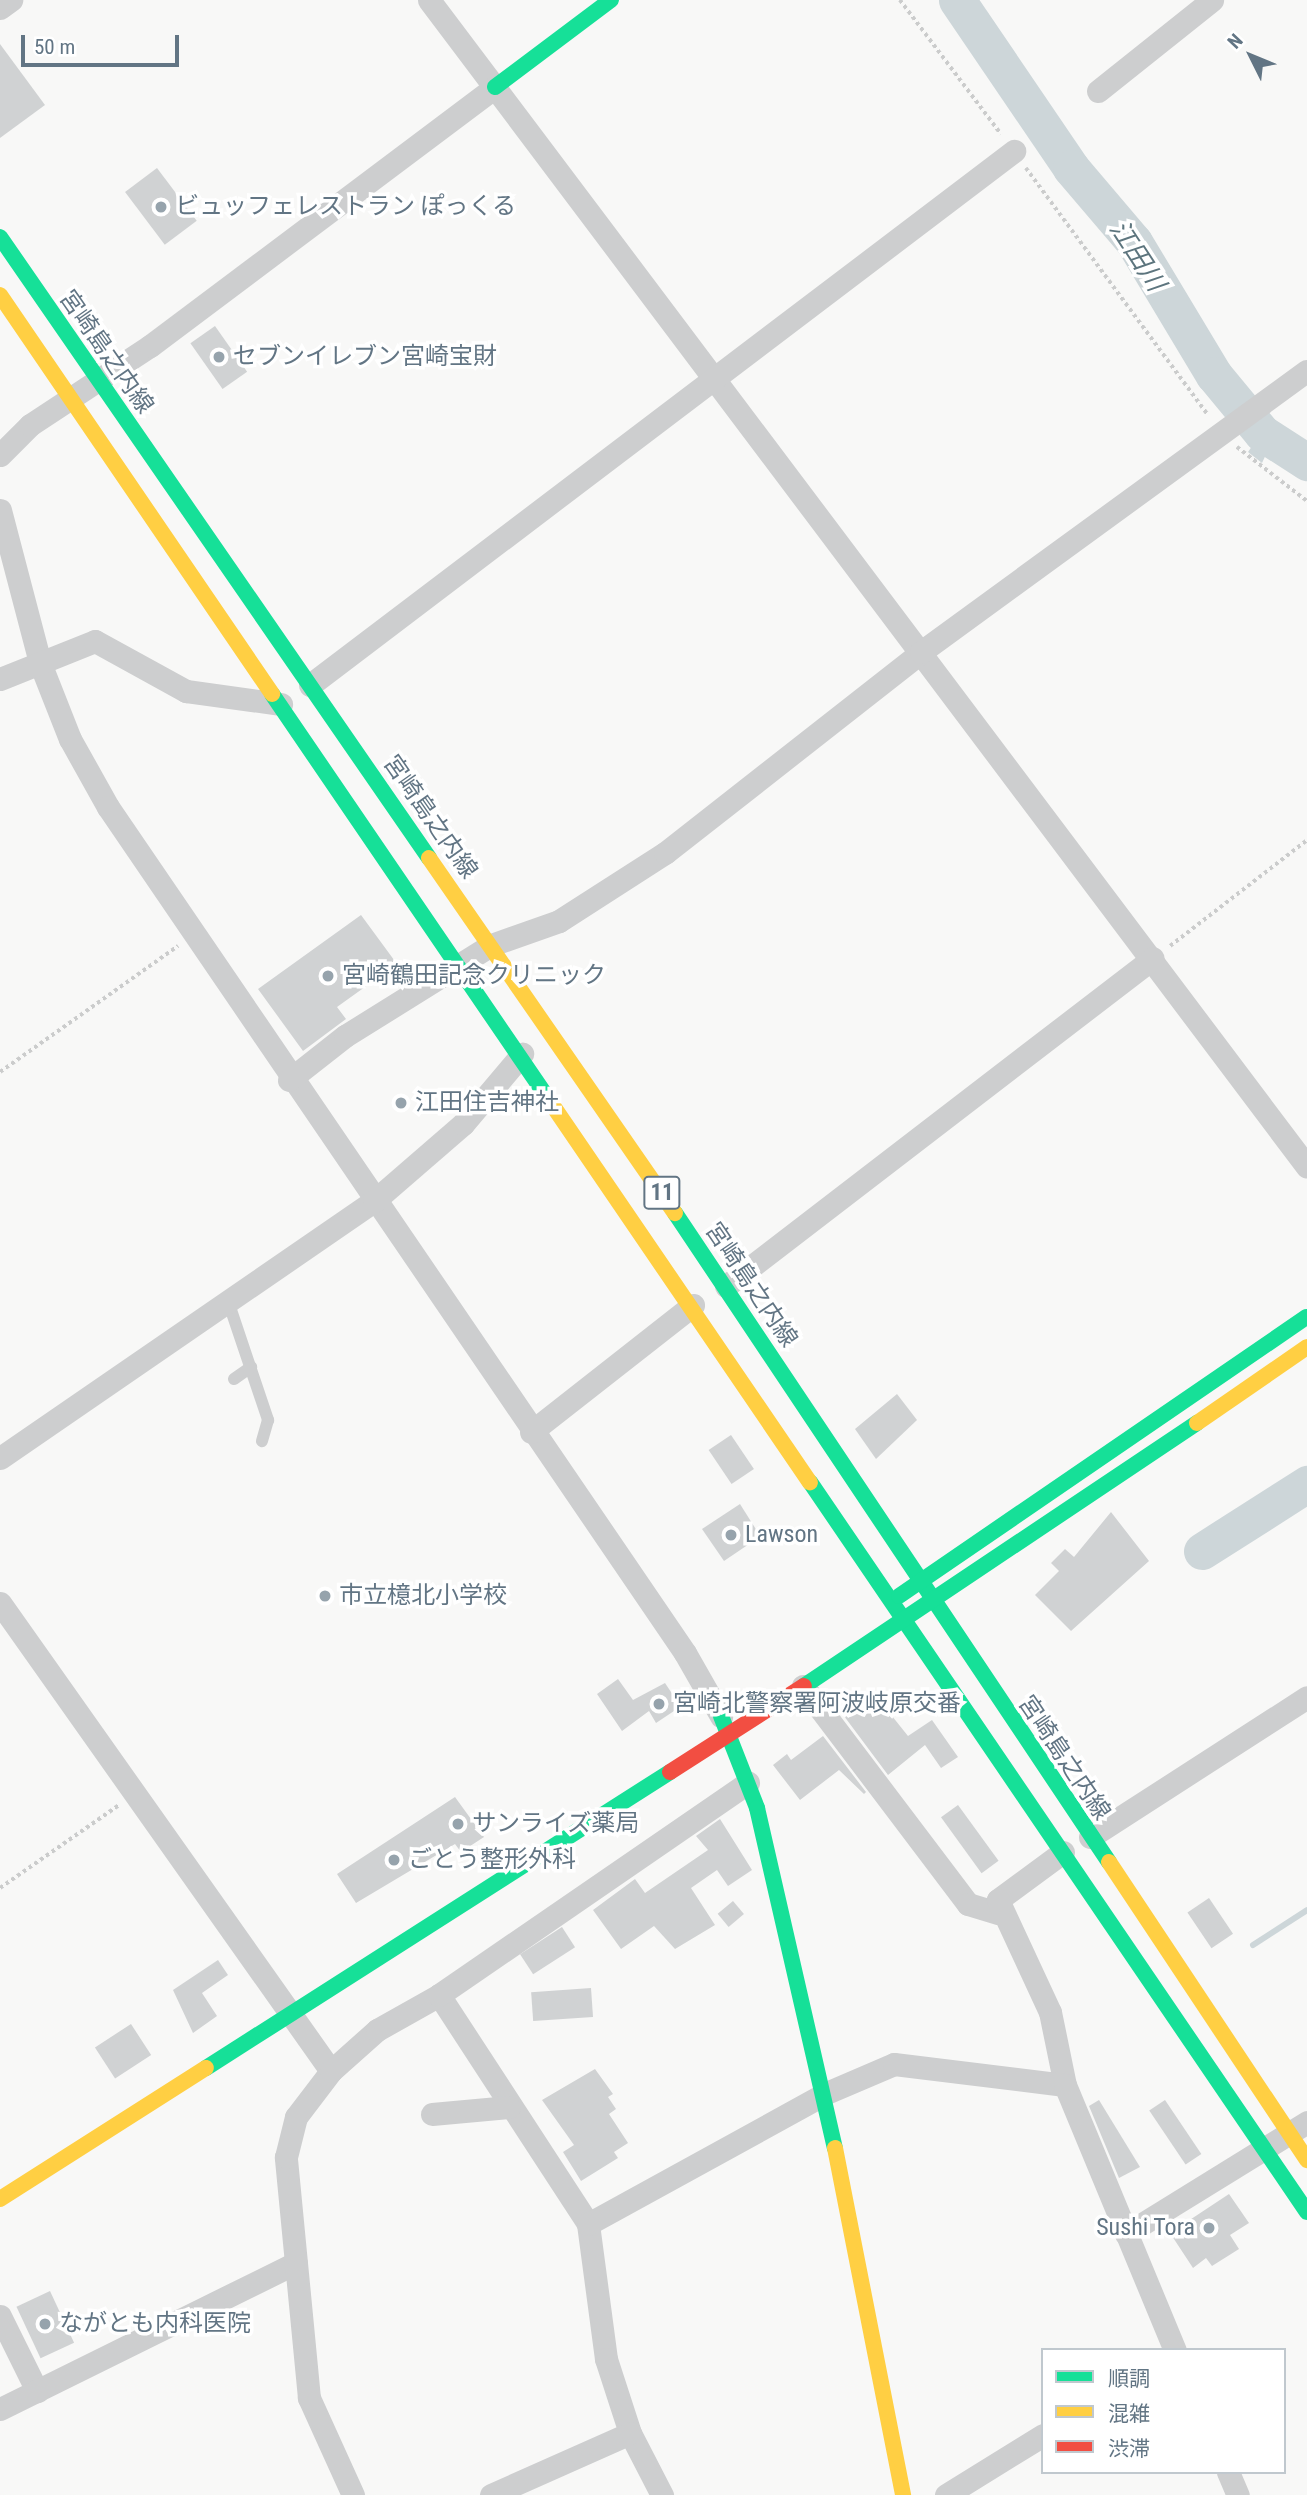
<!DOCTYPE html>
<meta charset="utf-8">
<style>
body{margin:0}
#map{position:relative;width:1307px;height:2495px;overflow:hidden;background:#f8f8f7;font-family:"Roboto Condensed","Noto Sans JP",sans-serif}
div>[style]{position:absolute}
.water>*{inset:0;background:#cdd6d9}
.stream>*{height:6px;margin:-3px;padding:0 3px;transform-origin:3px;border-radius:3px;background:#cdd6d9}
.river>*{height:37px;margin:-18.5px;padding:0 18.5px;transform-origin:18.5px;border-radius:18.5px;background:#cdd6d9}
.building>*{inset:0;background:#d0d2d3;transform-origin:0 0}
.path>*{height:3.5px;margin-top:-1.75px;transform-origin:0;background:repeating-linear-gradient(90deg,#cbcccc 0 3.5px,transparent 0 7px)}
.lane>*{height:12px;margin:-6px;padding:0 6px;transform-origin:6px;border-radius:6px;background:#cdcecf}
.street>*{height:23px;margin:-11.5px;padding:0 11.5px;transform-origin:11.5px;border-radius:11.5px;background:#cdcecf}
.fast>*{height:16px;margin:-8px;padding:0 8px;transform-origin:8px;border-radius:8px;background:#16e098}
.slow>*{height:16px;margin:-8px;padding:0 8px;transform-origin:8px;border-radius:8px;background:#ffcf43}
.jam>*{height:16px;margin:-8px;padding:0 8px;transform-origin:8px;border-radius:8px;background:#f24e42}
.dots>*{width:19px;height:19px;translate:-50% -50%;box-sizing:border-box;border:4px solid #fff;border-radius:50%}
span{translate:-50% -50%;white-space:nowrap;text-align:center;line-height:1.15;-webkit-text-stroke:7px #fff;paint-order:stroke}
.shield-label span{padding:2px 5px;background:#fff;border:2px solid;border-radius:5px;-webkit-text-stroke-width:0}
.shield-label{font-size:23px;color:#627584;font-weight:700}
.poi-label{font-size:24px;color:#627584}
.left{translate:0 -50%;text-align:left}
.right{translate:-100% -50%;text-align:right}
.street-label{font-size:24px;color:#627584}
.water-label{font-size:26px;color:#5d757e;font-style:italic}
.legend{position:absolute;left:1041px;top:2348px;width:245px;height:126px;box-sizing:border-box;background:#fff;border:2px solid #c0c8ce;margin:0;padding:9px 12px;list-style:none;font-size:21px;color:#627584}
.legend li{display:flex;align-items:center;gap:14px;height:35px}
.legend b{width:35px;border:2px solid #c0c8ce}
.north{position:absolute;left:1216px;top:21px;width:70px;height:70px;-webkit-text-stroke:5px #fff;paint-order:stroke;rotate:313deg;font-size:19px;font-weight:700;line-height:28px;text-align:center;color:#627584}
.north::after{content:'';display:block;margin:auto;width:24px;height:32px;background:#627584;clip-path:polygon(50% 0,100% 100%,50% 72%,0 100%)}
.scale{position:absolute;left:21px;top:35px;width:158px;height:32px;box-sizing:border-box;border:4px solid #627584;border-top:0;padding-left:9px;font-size:21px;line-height:24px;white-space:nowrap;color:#627584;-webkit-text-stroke:5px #fff;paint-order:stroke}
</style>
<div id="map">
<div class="water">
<i style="clip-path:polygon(1260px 422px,1307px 457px,1307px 470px,1277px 447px,1269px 448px,1262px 463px,1248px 452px,1257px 439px,1248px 431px)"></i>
</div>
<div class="stream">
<i style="left:1253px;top:1945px;width:64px;rotate:-32.9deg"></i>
</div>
<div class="river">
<i style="left:957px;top:0;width:203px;rotate:55.8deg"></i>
<i style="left:1071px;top:168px;width:97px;rotate:49.6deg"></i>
<i style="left:1134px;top:242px;width:155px;rotate:59deg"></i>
<i style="left:1214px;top:375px;width:75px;rotate:50.4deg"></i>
<i style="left:1262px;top:433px;width:54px;rotate:32.8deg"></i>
<i style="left:1202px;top:1551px;width:125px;rotate:-32.5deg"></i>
</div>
<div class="building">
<i style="clip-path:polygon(0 44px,45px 105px,0 138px)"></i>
<i style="left:157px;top:168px;width:66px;height:40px;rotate:53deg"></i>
<i style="left:215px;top:326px;width:56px;height:30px;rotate:55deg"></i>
<i style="clip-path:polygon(361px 915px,397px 964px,337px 1007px,346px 1019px,303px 1051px,258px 989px)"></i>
<i style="clip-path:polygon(897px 1394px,917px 1420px,876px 1459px,855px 1429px)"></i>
<i style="left:731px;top:1435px;width:41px;height:27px;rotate:56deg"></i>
<i style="clip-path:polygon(740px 1504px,757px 1531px,755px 1540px,724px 1561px,702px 1529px)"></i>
<i style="clip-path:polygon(1111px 1512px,1149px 1561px,1071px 1631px,1035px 1595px,1059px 1571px,1051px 1563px,1065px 1549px,1074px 1557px)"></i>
<i style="clip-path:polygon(618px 1679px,633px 1700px,665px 1683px,677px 1701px,674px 1711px,656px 1723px,649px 1711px,622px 1731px,597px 1694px)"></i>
<i style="clip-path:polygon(872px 1691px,908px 1736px,932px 1720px,958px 1757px,941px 1768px,925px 1745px,888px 1775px,844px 1716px,849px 1697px)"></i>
<i style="clip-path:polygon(823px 1736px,866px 1792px,864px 1794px,839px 1770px,800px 1800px,773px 1765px,787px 1754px,791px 1760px)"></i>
<i style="clip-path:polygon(455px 1797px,484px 1837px,461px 1852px,455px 1844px,356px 1903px,337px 1874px)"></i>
<i style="left:958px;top:1805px;width:69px;height:21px;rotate:54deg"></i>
<i style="clip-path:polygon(720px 1819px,752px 1870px,728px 1886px,717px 1870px,691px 1888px,715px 1925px,675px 1949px,654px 1926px,621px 1949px,593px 1910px,635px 1879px,645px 1893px,708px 1850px,696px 1836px)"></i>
<i style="left:1209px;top:1898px;width:43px;height:26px;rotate:56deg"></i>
<i style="left:733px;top:1901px;width:17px;height:20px;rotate:50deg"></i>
<i style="left:562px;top:1927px;width:24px;height:50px;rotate:57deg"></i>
<i style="clip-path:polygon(218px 1960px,228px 1975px,202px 1993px,217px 2016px,193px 2033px,173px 1990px)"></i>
<i style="left:591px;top:1988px;width:29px;height:60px;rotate:86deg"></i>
<i style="left:131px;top:2024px;width:37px;height:43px;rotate:57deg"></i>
<i style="clip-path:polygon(595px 2069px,613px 2094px,608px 2097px,616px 2109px,609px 2114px,628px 2143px,614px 2152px,618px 2158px,581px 2181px,563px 2152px,574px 2145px,542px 2100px)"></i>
<i style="clip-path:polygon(1099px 2100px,1140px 2167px,1119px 2178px,1089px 2106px)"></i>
<i style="left:1165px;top:2100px;width:65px;height:19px;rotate:56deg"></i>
<i style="clip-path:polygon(1229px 2194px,1249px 2223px,1230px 2235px,1239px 2249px,1212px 2266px,1206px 2258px,1193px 2268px,1170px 2233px)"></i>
<i style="left:50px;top:2291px;width:57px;height:37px;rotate:65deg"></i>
</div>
<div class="path">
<i style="left:900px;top:0;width:168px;rotate:53deg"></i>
<i style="left:1026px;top:168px;width:307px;rotate:53.6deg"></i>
<i style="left:1237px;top:447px;width:88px;rotate:37.6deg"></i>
<i style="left:1170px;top:946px;width:173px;rotate:-37.7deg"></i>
<i style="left:0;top:1072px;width:218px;rotate:-35.3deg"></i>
<i style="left:0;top:1888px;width:145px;rotate:-34.9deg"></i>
</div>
<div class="lane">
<i style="left:228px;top:1301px;width:126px;rotate:71.4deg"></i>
<i style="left:268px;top:1420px;width:22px;rotate:106deg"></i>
<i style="left:234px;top:1379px;width:21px;rotate:-35deg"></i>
</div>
<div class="street">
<i style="left:429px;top:0;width:1460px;rotate:53.04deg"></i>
<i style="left:0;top:8px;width:14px;rotate:-36deg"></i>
<i style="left:1098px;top:91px;width:146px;rotate:-38.6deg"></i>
<i style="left:0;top:455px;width:42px;rotate:-45deg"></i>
<i style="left:30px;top:425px;width:144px;rotate:-33.4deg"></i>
<i style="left:150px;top:346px;width:431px;rotate:-36.9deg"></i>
<i style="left:0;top:510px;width:158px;rotate:75.3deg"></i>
<i style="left:40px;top:663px;width:82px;rotate:68.5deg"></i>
<i style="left:70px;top:739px;width:78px;rotate:60.8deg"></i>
<i style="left:108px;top:807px;width:1024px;rotate:55.7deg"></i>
<i style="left:685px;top:1653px;width:73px;rotate:60.3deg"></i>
<i style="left:0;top:679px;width:102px;rotate:-21.8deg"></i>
<i style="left:95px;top:641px;width:104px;rotate:28.8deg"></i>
<i style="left:186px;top:691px;width:96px;rotate:7.8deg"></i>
<i style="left:310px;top:685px;width:884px;rotate:-37.18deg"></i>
<i style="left:289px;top:1080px;width:71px;rotate:-38.2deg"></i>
<i style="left:345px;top:1036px;width:172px;rotate:-31.9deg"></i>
<i style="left:491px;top:945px;width:72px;rotate:-19.4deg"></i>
<i style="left:559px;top:921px;width:126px;rotate:-32.7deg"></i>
<i style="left:665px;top:853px;width:325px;rotate:-38.1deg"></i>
<i style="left:921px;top:652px;width:477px;rotate:-36.1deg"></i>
<i style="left:726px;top:1286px;width:538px;rotate:-37.53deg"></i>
<i style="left:531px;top:1432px;width:206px;rotate:-38.1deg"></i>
<i style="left:0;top:1458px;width:454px;rotate:-34.5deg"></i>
<i style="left:374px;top:1201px;width:118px;rotate:-40.9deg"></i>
<i style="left:463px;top:1124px;width:92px;rotate:-49.9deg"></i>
<i style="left:0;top:1603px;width:573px;rotate:54.73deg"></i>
<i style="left:803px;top:1686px;width:273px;rotate:52.9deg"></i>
<i style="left:968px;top:1904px;width:31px;rotate:17deg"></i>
<i style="left:1090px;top:1837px;width:258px;rotate:-32.8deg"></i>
<i style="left:1063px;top:1852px;width:81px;rotate:143.6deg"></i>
<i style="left:998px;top:1900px;width:123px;rotate:65.1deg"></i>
<i style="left:1050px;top:2012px;width:75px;rotate:78.4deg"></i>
<i style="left:439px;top:1995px;width:273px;rotate:56.9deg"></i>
<i style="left:588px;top:2224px;width:136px;rotate:82.4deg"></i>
<i style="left:606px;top:2359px;width:78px;rotate:72deg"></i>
<i style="left:630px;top:2433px;width:70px;rotate:62.7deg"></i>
<i style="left:432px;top:2114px;width:77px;rotate:-5.2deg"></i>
<i style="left:588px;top:2224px;width:269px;rotate:-28.8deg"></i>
<i style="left:824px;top:2094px;width:76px;rotate:-23.2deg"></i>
<i style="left:894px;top:2064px;width:172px;rotate:7deg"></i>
<i style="left:1065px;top:2085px;width:287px;rotate:67.5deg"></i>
<i style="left:1126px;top:2234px;width:213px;rotate:-31.7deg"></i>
<i style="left:0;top:2316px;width:84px;rotate:63.7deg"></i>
<i style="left:0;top:2409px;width:330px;rotate:-26.3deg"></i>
<i style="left:1228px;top:2472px;width:25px;rotate:67deg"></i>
<i style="left:353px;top:2495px;width:107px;rotate:-114.4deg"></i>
<i style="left:309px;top:2398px;width:242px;rotate:-95.5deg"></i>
<i style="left:286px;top:2157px;width:41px;rotate:-76deg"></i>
<i style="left:296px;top:2117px;width:58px;rotate:-52.7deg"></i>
<i style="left:331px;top:2071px;width:62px;rotate:-41.7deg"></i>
<i style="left:377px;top:2030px;width:71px;rotate:-29.4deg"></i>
<i style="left:439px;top:1995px;width:375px;rotate:-34.5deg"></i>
<i style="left:491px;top:2495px;width:152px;rotate:-24deg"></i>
<i style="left:946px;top:2495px;width:114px;rotate:-31.7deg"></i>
</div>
<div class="fast">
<i style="left:495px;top:87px;width:145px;rotate:-36.9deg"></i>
<i style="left:0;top:237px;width:755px;rotate:55.36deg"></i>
<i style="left:272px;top:694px;width:491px;rotate:55.7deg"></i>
<i style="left:675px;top:1213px;width:781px;rotate:56.23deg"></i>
<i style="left:810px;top:1482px;width:883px;rotate:55.75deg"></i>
<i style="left:899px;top:1596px;width:494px;rotate:-34.4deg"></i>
<i style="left:804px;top:1686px;width:473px;rotate:-33.8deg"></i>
<i style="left:721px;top:1716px;width:99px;rotate:68.6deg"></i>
<i style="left:757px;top:1808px;width:349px;rotate:77.1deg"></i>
<i style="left:206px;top:2068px;width:550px;rotate:-32.54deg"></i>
</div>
<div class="slow">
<i style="left:0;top:295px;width:483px;rotate:55.7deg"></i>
<i style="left:429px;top:858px;width:432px;rotate:55.3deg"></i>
<i style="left:549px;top:1100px;width:463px;rotate:55.7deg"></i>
<i style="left:1197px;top:1423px;width:134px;rotate:-34.6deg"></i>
<i style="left:1109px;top:1862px;width:358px;rotate:56.4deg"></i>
<i style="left:835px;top:2148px;width:354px;rotate:78.9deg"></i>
<i style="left:0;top:2199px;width:244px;rotate:-32.5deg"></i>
</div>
<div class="jam">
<i style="left:670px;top:1772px;width:159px;rotate:-32.7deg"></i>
</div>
<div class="dots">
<i style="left:161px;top:207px;background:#96a3ac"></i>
<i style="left:219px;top:357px;background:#96a3ac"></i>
<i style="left:328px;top:976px;background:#96a3ac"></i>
<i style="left:401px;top:1103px;background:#96a3ac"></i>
<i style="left:731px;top:1535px;background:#96a3ac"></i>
<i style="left:325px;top:1596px;background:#96a3ac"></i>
<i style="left:659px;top:1704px;background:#96a3ac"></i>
<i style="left:458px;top:1824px;background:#96a3ac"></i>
<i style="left:394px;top:1860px;background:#96a3ac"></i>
<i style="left:1209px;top:2228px;background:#96a3ac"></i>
<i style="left:45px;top:2324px;background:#96a3ac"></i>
</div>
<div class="shield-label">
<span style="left:662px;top:1193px">11</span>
</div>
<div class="poi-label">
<span class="left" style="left:175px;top:207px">ビュッフェレストラン ぽっくる</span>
<span class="left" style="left:233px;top:357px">セブンイレブン宮崎宝財</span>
<span class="left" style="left:342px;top:976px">宮崎鶴田記念クリニック</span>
<span class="left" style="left:415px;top:1103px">江田住吉神社</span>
<span class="left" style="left:745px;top:1535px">Lawson</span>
<span class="left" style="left:339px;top:1596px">市立檍北小学校</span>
<span class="left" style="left:673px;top:1704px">宮崎北警察署阿波岐原交番</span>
<span class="left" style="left:472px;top:1824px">サンライズ薬局</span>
<span class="left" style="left:408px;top:1860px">ごとう整形外科</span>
<span class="right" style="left:1195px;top:2228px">Sushi Tora</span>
<span class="left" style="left:59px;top:2324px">ながとも内科医院</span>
</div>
<div class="street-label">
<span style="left:106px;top:352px;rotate:55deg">宮崎島之内線</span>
<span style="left:430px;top:817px;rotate:55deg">宮崎島之内線</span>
<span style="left:751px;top:1285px;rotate:56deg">宮崎島之内線</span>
<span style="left:1064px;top:1758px;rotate:56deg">宮崎島之内線</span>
</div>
<div class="water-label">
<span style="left:1137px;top:256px;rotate:57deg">江田川</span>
</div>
<ul class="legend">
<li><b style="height:9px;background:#16e098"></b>順調</li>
<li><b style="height:9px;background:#ffcf43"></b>混雑</li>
<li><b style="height:9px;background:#f24e42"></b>渋滞</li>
</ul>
<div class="north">N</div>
<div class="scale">50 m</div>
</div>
